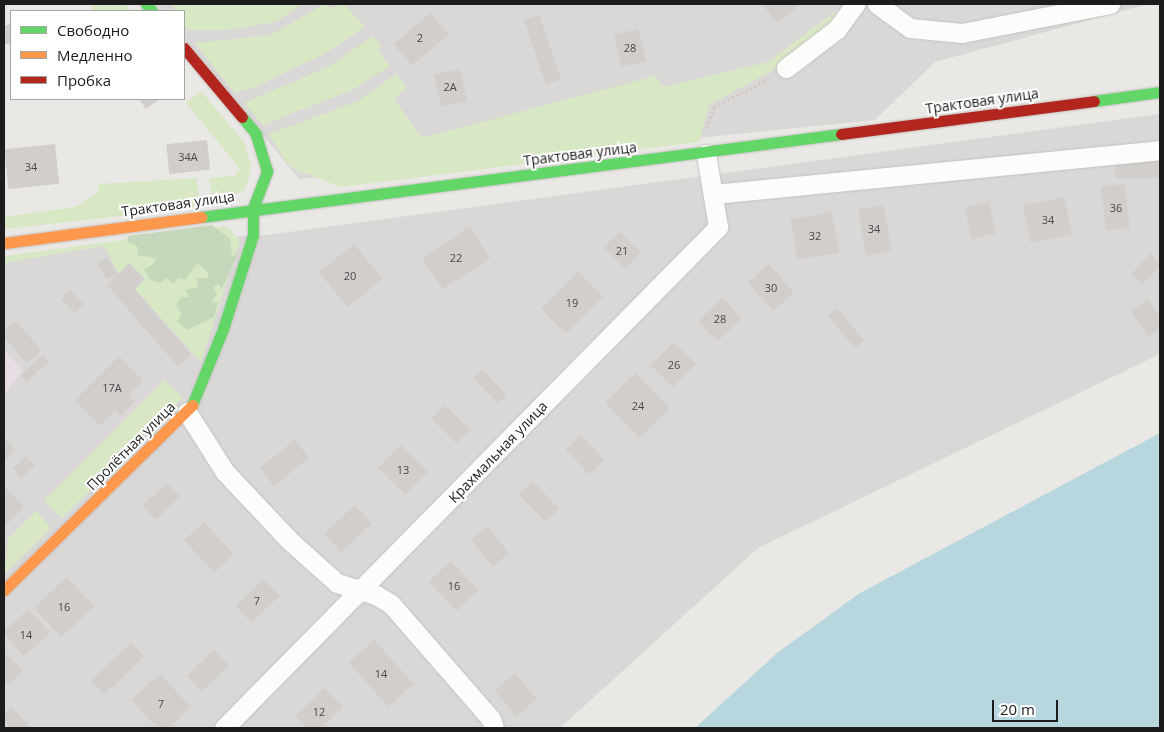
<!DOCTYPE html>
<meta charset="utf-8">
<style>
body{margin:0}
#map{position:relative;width:1164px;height:732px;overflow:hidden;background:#eae8e5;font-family:"Open Sans",sans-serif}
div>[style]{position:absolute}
.residential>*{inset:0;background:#d9d8d6}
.industrial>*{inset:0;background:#e8dde4}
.grass>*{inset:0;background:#d8e7c4;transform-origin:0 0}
.forest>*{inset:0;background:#c6d8bb}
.water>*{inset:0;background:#b8d6dd}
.building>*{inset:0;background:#d1cecc;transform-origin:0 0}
.path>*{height:3px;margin-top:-1.5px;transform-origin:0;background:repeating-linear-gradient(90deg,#d5c7c5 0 2.5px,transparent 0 5px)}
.roads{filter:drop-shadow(0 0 1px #c3c2c1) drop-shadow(0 0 1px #c3c2c1)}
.street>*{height:19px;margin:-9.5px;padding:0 9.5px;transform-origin:9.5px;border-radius:9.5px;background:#fcfcfb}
.fast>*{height:11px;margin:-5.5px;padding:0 5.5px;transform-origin:5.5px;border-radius:5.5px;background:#63d668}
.slow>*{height:11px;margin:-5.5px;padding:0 5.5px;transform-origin:5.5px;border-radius:5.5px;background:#ff974d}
.jam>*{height:11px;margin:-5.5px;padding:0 5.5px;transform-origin:5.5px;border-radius:5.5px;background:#b3261e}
span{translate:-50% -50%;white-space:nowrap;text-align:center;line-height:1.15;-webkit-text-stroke:4px #fff;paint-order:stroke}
.number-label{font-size:11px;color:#494848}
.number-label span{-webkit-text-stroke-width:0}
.street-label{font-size:14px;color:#1c1c1c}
.frame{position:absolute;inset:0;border:5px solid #1c1c1c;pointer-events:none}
.legend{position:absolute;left:10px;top:10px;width:175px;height:90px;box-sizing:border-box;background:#fff;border:1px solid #a4a4a4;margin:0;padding:6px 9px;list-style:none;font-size:15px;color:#1c1c1c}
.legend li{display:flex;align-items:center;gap:10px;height:25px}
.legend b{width:25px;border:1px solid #a4a4a4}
.scale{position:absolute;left:992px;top:700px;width:66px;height:22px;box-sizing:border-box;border:2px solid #1c1c1c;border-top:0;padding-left:6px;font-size:15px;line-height:18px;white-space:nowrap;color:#1c1c1c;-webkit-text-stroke:4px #fff;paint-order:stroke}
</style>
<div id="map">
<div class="residential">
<i style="clip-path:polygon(155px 4px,1148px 4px,935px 62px,875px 120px,299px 179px,184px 39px,184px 11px,161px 11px)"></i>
<i style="clip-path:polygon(1160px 114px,1160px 354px,758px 548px,560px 728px,4px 728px,4px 258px,115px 243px,267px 235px)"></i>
</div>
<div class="industrial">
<i style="clip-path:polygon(4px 350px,23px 371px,4px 395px)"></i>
</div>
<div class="grass">
<i style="clip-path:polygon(91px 4px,125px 4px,131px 11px,91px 11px)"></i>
<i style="clip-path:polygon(172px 4px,302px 4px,276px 22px,226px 30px,188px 30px,184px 24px,184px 11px,176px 11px)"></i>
<i style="clip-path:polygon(325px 4px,330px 8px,344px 4px,365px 27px,324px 54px,256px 87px,235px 93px,195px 43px,270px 35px)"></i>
<i style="clip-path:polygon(837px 10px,833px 23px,773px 70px,709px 105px,699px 142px,341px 187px,297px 170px,286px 162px,269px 134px,358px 101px,396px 74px,407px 88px,394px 99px,422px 138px,655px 76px,664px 87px,768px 62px)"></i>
<i style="clip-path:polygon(373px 36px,381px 46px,377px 50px,390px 66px,354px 89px,263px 125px,244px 103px,328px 67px)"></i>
<i style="clip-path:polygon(201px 91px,244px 142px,251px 166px,246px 189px,218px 204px,212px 197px,209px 178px,234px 176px,240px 169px,186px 103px)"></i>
<i style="clip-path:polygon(197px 178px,199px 202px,193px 208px,4px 229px,4px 217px,75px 207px,99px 192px,98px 184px)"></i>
<i style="clip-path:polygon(226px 226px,240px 240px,201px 362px,135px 289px,145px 278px,129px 263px,119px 274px,104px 246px,4px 263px,4px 256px)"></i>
<i style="left:165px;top:380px;width:25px;height:171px;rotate:45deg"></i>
<i style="clip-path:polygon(36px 511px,51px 528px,4px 574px,8px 539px)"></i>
</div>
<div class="forest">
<i style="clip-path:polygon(212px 225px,230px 239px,232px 257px,238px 253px,222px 289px,218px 284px,213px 288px,217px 294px,211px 303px,218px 302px,214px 317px,187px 330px,177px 322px,181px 314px,176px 305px,181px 297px,189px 297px,185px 290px,198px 287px,196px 278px,207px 278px,209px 273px,197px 263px,185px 280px,178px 278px,173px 284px,166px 278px,161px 283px,150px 280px,144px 269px,153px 265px,156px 258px,137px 255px,138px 247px,127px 242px,128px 236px)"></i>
</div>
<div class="water">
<i style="clip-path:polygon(1160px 433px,1160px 728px,695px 728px,777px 653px,860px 593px)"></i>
</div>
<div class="building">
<i style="clip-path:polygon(762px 4px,801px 4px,777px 23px)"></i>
<i style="left:430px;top:13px;width:28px;height:48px;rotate:49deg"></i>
<i style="left:539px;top:15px;width:68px;height:16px;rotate:71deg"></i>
<i style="clip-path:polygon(11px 24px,11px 43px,4px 45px,4px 26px)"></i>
<i style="left:638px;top:29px;width:33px;height:25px;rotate:76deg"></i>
<i style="left:460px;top:69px;width:33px;height:26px;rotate:78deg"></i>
<i style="clip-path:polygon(139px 99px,160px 99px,146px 109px)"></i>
<i style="left:207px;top:140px;width:30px;height:41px;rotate:84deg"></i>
<i style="left:55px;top:144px;width:40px;height:51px;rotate:84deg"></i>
<i style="left:1160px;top:158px;width:20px;height:45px;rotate:90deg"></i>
<i style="left:1125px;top:184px;width:44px;height:24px;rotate:84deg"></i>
<i style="left:1064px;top:197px;width:38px;height:42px;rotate:78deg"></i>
<i style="left:989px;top:202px;width:32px;height:25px;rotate:77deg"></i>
<i style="left:884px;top:205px;width:47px;height:26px;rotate:81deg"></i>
<i style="left:832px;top:212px;width:41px;height:42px;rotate:80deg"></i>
<i style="left:470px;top:227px;width:37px;height:57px;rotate:57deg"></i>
<i style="left:619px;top:232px;width:30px;height:22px;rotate:44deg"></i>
<i style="left:354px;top:244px;width:45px;height:45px;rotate:51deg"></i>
<i style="clip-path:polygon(1151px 253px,1160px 266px,1142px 284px,1131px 274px)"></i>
<i style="left:107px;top:257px;width:19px;height:12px;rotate:58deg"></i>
<i style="clip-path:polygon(129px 263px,145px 279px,135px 289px,191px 355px,178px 367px,107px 285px)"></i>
<i style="left:769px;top:264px;width:38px;height:28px;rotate:49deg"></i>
<i style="left:578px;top:272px;width:35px;height:52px;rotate:45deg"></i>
<i style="left:70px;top:290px;width:20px;height:13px;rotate:45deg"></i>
<i style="left:722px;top:298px;width:28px;height:33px;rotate:46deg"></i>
<i style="clip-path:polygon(1148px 299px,1160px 317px,1160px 328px,1148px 336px,1131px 311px)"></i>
<i style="left:837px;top:308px;width:42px;height:12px;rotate:50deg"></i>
<i style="clip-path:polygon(16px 321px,41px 350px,27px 363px,4px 337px,4px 331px)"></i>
<i style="left:674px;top:342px;width:31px;height:33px;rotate:45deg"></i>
<i style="left:43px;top:355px;width:9px;height:30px;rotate:49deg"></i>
<i style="clip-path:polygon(119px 356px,143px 381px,129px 395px,135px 401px,120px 415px,115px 410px,100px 426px,75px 400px)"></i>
<i style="left:482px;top:370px;width:35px;height:12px;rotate:45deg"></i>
<i style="left:636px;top:373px;width:49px;height:43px;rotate:46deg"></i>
<i style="left:445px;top:405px;width:35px;height:19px;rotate:45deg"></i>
<i style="left:581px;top:435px;width:34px;height:21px;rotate:47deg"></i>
<i style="clip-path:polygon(4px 438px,16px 449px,5px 460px,4px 459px)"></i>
<i style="left:295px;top:440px;width:23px;height:45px;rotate:52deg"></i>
<i style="left:401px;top:445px;width:38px;height:32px;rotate:45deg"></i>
<i style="left:26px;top:456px;width:13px;height:18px;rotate:48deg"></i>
<i style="left:533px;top:481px;width:38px;height:19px;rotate:47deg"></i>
<i style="left:167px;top:483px;width:19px;height:33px;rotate:47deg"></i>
<i style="clip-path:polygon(4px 486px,24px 507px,4px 527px)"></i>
<i style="left:355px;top:505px;width:25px;height:42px;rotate:47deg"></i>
<i style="left:204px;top:522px;width:44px;height:27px;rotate:47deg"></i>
<i style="left:487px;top:527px;width:34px;height:21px;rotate:50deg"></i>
<i style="left:451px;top:561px;width:40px;height:30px;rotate:47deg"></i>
<i style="left:67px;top:577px;width:40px;height:45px;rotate:47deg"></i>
<i style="left:264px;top:579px;width:23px;height:39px;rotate:47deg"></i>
<i style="left:29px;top:609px;width:32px;height:35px;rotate:49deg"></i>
<i style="left:374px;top:640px;width:59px;height:34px;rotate:48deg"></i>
<i style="left:131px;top:643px;width:19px;height:55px;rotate:47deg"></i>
<i style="left:214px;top:650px;width:22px;height:37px;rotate:47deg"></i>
<i style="clip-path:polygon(4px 652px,23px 670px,9px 685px,4px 680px)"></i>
<i style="left:515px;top:673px;width:34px;height:27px;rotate:50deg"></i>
<i style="clip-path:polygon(160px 674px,191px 707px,169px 728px,158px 728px,131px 700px)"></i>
<i style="clip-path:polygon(325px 688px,343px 707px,321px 728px,306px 728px,295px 716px)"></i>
<i style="clip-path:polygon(11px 707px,32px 728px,10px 728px,4px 722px,4px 714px)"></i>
</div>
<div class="path">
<i style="left:707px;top:128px;width:22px;rotate:-72deg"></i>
<i style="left:714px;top:107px;width:64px;rotate:-27deg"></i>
</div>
<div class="roads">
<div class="street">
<i style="left:877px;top:4px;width:41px;rotate:36deg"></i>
<i style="left:910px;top:28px;width:52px;rotate:5.5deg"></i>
<i style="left:962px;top:33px;width:151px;rotate:-11.1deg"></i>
<i style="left:786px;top:68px;width:64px;rotate:-37.4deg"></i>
<i style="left:837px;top:29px;width:31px;rotate:-54deg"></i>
<i style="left:713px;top:194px;width:449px;rotate:-5.6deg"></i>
<i style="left:187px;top:412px;width:71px;rotate:57.7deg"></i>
<i style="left:225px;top:472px;width:95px;rotate:46.7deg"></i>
<i style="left:290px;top:541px;width:63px;rotate:41.8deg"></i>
<i style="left:337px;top:583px;width:41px;rotate:17.1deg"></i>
<i style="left:376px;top:595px;width:17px;rotate:31deg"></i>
<i style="left:391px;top:604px;width:152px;rotate:49deg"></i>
<i style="left:491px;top:719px;width:9px;rotate:72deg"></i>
<i style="left:224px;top:728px;width:704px;rotate:-45.4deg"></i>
<i style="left:718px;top:227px;width:74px;rotate:-99.3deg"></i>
</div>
<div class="fast">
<i style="left:146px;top:4px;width:9px;rotate:49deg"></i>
<i style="left:1094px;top:101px;width:67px;rotate:-7.8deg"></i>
<i style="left:201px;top:217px;width:645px;rotate:-7.39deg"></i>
<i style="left:192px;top:405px;width:82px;rotate:-67.8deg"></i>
<i style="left:223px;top:329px;width:99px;rotate:-72.3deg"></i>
<i style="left:253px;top:235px;width:27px;rotate:-90deg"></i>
<i style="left:253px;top:208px;width:40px;rotate:-69deg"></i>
<i style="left:267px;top:171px;width:39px;rotate:-107deg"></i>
<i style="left:256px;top:134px;width:22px;rotate:-129deg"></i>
</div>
<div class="slow">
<i style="left:4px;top:243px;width:199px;rotate:-7.5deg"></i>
<i style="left:4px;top:590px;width:264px;rotate:-44.5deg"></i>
</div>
<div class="jam">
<i style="left:184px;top:48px;width:90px;rotate:50deg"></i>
<i style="left:841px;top:134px;width:255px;rotate:-7.4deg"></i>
</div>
</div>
<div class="number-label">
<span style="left:420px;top:38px">2</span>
<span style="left:630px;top:48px">28</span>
<span style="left:450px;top:87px">2А</span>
<span style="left:188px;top:157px">34А</span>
<span style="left:31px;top:167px">34</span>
<span style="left:1116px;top:208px">36</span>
<span style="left:1048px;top:220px">34</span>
<span style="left:874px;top:229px">34</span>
<span style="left:815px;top:236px">32</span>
<span style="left:622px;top:251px">21</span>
<span style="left:456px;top:258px">22</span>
<span style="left:350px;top:276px">20</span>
<span style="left:771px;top:288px">30</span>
<span style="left:572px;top:303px">19</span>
<span style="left:720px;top:319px">28</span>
<span style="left:674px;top:365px">26</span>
<span style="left:112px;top:388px">17А</span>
<span style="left:638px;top:406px">24</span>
<span style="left:403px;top:470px">13</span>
<span style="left:454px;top:586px">16</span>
<span style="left:257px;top:601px">7</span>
<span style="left:64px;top:607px">16</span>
<span style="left:26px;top:635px">14</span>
<span style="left:381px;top:674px">14</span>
<span style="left:161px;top:704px">7</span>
<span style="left:319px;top:712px">12</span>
</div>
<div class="street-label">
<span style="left:982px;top:101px;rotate:-8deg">Трактовая улица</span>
<span style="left:580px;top:154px;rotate:-7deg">Трактовая улица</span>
<span style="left:178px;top:204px;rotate:-8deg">Трактовая улица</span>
<span style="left:131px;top:446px;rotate:-45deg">Пролётная улица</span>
<span style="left:498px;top:452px;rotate:-46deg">Крахмальная улица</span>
</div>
<div class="frame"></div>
<ul class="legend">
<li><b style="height:6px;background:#63d668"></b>Свободно</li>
<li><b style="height:6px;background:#ff974d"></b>Медленно</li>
<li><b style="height:6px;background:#b3261e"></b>Пробка</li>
</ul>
<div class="scale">20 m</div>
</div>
